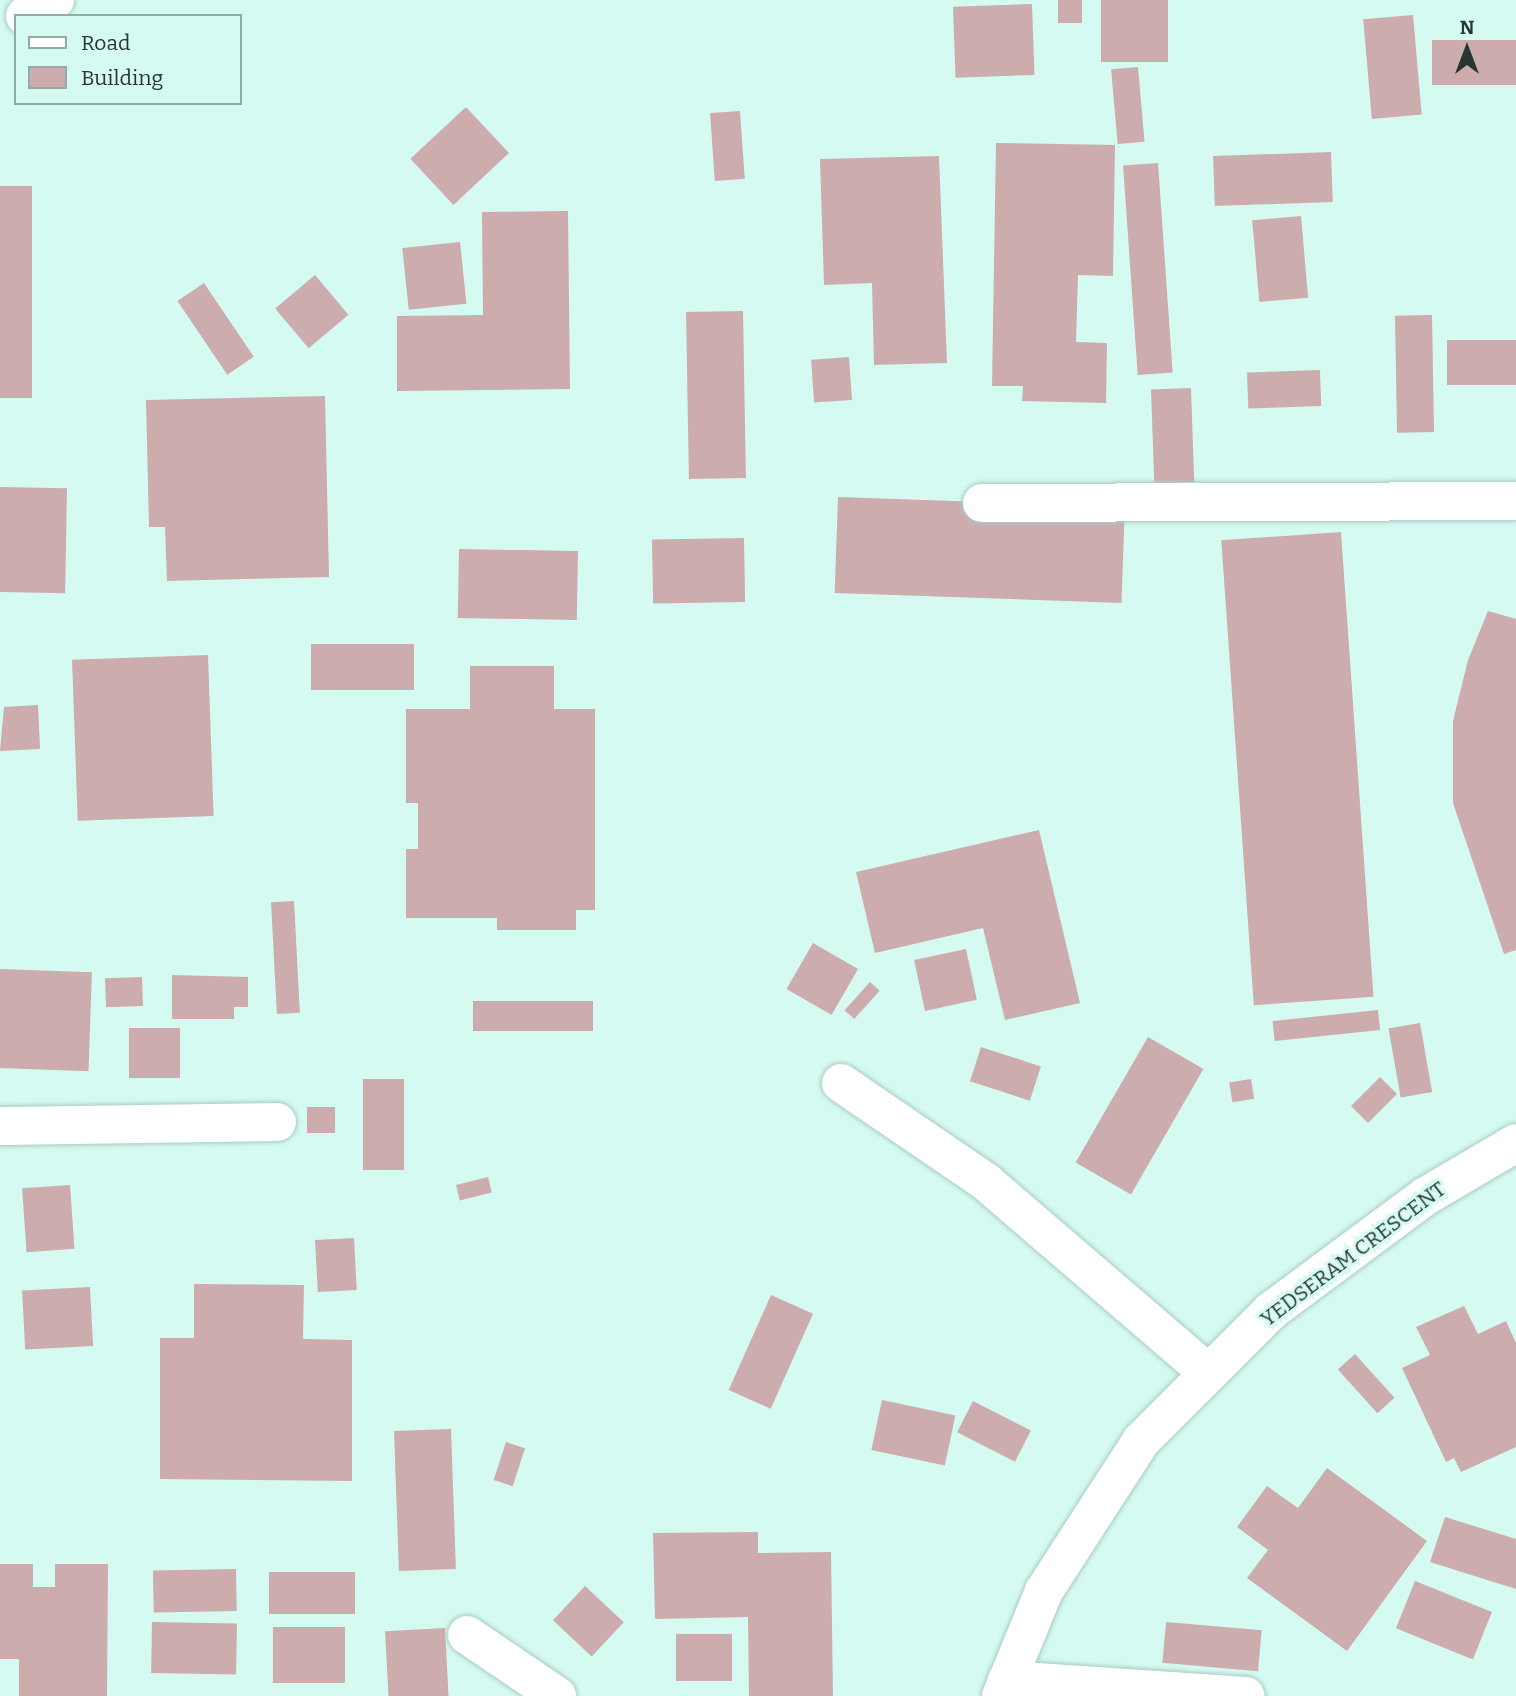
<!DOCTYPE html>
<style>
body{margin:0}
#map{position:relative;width:1516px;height:1696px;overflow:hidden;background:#d5faf2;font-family:Bitter,serif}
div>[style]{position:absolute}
.building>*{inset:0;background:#cdacad;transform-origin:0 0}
.roads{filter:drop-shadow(0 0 2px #a8ccc4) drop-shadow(0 0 2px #a8ccc4)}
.minor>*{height:38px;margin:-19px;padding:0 19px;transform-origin:19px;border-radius:19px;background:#fff}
span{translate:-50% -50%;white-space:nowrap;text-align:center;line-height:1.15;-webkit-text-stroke:6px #d5faf2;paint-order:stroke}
.street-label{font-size:21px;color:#283633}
.legend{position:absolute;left:14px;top:14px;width:228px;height:91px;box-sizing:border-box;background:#d5faf2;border:2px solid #90aca6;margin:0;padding:9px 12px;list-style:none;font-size:21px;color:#283633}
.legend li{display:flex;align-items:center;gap:14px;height:35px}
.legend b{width:35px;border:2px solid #90aca6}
.north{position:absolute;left:1432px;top:14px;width:70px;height:70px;-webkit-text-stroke:5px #d5faf2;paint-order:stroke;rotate:0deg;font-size:19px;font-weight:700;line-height:28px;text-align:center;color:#283633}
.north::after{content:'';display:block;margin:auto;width:24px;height:32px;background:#283633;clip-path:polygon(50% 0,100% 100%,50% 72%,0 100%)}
</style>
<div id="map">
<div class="building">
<i style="left:1058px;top:0;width:24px;height:23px"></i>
<i style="left:1101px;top:0;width:67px;height:62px"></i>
<i style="left:1032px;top:4px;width:71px;height:79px;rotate:88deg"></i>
<i style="left:1413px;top:15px;width:100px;height:50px;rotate:85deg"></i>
<i style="left:1516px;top:40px;width:45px;height:84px;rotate:90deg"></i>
<i style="left:1138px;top:67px;width:75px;height:27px;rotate:85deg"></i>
<i style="left:466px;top:107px;width:63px;height:76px;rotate:47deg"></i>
<i style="left:740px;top:111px;width:68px;height:30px;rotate:86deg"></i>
<i style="clip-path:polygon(996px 143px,1115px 145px,1113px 276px,1078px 275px,1076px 342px,1107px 343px,1106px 403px,1022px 401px,1023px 386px,992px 386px)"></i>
<i style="left:1331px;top:152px;width:50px;height:118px;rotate:88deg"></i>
<i style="clip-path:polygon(939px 156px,947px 363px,874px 365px,872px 283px,824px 285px,820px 159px)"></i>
<i style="left:1158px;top:163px;width:210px;height:35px;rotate:86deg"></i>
<i style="left:0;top:186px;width:32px;height:212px"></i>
<i style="clip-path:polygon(568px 211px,570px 389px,397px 391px,397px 316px,483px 315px,482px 212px)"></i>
<i style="left:1301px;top:216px;width:82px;height:49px;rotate:85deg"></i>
<i style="left:460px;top:242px;width:62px;height:58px;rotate:84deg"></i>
<i style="left:315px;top:275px;width:52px;height:52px;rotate:50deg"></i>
<i style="left:204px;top:283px;width:89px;height:32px;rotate:56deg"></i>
<i style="left:743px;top:311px;width:167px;height:57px;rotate:89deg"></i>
<i style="left:1432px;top:315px;width:117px;height:37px;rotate:89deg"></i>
<i style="left:1516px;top:340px;width:45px;height:69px;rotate:90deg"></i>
<i style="left:849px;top:357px;width:43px;height:38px;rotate:86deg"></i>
<i style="left:1320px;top:370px;width:36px;height:73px;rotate:88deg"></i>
<i style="left:1191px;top:388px;width:94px;height:40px;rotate:88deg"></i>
<i style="clip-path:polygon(325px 396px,329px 577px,167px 581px,165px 527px,149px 527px,146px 400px)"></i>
<i style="left:0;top:487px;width:67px;height:105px;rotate:1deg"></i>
<i style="left:838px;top:497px;width:287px;height:96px;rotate:2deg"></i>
<i style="left:1341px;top:532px;width:466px;height:120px;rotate:86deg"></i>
<i style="left:744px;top:538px;width:64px;height:92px;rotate:89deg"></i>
<i style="left:459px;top:549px;width:119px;height:69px;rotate:1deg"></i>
<i style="clip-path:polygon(1488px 611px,1516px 619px,1516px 950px,1504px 954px,1453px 803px,1453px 721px,1468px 660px)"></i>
<i style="left:414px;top:644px;width:46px;height:103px;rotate:90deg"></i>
<i style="left:208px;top:655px;width:161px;height:136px;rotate:88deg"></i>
<i style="clip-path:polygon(470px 666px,554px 666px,554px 709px,595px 709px,595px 910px,576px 910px,576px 930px,497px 930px,497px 918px,406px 918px,406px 849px,418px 849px,418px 803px,406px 803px,406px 709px,470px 709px)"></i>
<i style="clip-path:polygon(38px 705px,40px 749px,0 751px,4px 707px)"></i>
<i style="clip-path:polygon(1039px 830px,1080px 1003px,1005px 1020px,983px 928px,875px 953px,856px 872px)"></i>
<i style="left:294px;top:901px;width:112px;height:23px;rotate:87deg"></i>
<i style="left:813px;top:943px;width:52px;height:53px;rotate:30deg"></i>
<i style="left:966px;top:949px;width:52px;height:53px;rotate:78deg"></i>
<i style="left:0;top:969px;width:92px;height:99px;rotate:2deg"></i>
<i style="clip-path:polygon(172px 975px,248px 977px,248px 1007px,234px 1007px,234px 1019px,172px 1019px)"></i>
<i style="left:142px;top:977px;width:29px;height:37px;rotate:88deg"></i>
<i style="left:870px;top:982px;width:13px;height:38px;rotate:42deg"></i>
<i style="left:473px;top:1001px;width:120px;height:30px"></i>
<i style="left:1378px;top:1010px;width:20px;height:106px;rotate:84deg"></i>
<i style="left:1420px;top:1023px;width:70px;height:32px;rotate:80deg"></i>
<i style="left:180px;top:1028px;width:50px;height:51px;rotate:90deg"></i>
<i style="left:1148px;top:1037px;width:64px;height:145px;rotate:30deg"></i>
<i style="left:981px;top:1047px;width:63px;height:36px;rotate:18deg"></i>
<i style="left:1380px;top:1077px;width:24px;height:41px;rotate:45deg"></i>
<i style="left:363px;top:1079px;width:41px;height:91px"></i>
<i style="left:1251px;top:1079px;width:20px;height:22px;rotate:81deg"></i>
<i style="left:335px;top:1107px;width:26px;height:28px;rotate:90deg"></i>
<i style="left:488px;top:1177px;width:16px;height:33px;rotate:76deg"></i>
<i style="left:70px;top:1185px;width:64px;height:48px;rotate:86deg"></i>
<i style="left:354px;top:1238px;width:52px;height:39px;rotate:87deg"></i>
<i style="clip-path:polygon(194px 1284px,304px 1285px,303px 1339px,352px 1340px,352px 1481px,160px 1479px,160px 1338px,194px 1338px)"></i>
<i style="left:90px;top:1287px;width:59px;height:68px;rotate:87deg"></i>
<i style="left:771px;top:1295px;width:46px;height:104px;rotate:24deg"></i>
<i style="clip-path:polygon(1464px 1306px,1478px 1334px,1506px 1321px,1516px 1343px,1516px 1447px,1461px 1472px,1454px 1458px,1446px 1462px,1402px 1368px,1430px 1355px,1416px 1327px)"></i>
<i style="left:1355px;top:1354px;width:59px;height:23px;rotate:48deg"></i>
<i style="left:882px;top:1400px;width:75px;height:51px;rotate:12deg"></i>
<i style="left:973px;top:1401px;width:65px;height:35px;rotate:27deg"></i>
<i style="left:451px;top:1429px;width:140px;height:57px;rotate:88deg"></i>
<i style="left:506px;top:1442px;width:20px;height:40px;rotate:18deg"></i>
<i style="clip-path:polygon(1327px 1468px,1427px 1541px,1347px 1651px,1247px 1578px,1268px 1550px,1237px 1527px,1267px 1486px,1298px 1508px)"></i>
<i style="clip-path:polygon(1445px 1517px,1516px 1539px,1516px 1589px,1430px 1562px)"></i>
<i style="clip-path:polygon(758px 1532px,758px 1553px,831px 1552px,833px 1696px,749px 1696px,748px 1617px,655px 1619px,653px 1533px)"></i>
<i style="clip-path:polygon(0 1564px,33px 1564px,33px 1587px,55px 1587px,55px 1564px,108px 1564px,107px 1696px,19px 1696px,19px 1659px,0 1659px)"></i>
<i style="left:236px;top:1569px;width:42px;height:83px;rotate:89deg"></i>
<i style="left:269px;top:1572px;width:86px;height:42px"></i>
<i style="left:1415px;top:1581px;width:83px;height:51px;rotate:22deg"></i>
<i style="left:585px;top:1586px;width:53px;height:47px;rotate:43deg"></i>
<i style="left:152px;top:1622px;width:85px;height:51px;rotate:1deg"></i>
<i style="left:1166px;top:1622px;width:96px;height:41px;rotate:5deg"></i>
<i style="left:345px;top:1627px;width:56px;height:72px;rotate:90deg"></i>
<i style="left:445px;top:1628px;width:68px;height:60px;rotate:87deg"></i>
<i style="left:732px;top:1634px;width:47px;height:56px;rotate:90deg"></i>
</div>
<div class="roads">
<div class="minor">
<i style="left:25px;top:16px;width:34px;rotate:-28deg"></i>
<i style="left:982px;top:503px;width:534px;rotate:-0.21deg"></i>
<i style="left:841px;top:1083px;width:176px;rotate:34.3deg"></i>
<i style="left:986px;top:1182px;width:293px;rotate:40.7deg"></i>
<i style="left:0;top:1126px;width:277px;rotate:-0.8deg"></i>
<i style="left:467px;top:1635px;width:109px;rotate:34.1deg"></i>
<i style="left:1007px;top:1680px;width:239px;rotate:3.8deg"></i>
<i style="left:1001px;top:1696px;width:113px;rotate:-67.7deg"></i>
<i style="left:1044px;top:1591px;width:179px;rotate:-57.1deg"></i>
<i style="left:1141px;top:1441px;width:184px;rotate:-45deg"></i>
<i style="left:1271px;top:1311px;width:193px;rotate:-36.6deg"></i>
<i style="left:1426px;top:1196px;width:104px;rotate:-30.5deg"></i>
</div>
</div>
<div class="street-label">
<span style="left:1353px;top:1254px;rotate:-37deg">YEDSERAM CRESCENT</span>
</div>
<ul class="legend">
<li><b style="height:9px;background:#fff"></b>Road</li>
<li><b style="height:19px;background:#cdacad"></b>Building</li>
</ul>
<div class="north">N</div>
</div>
